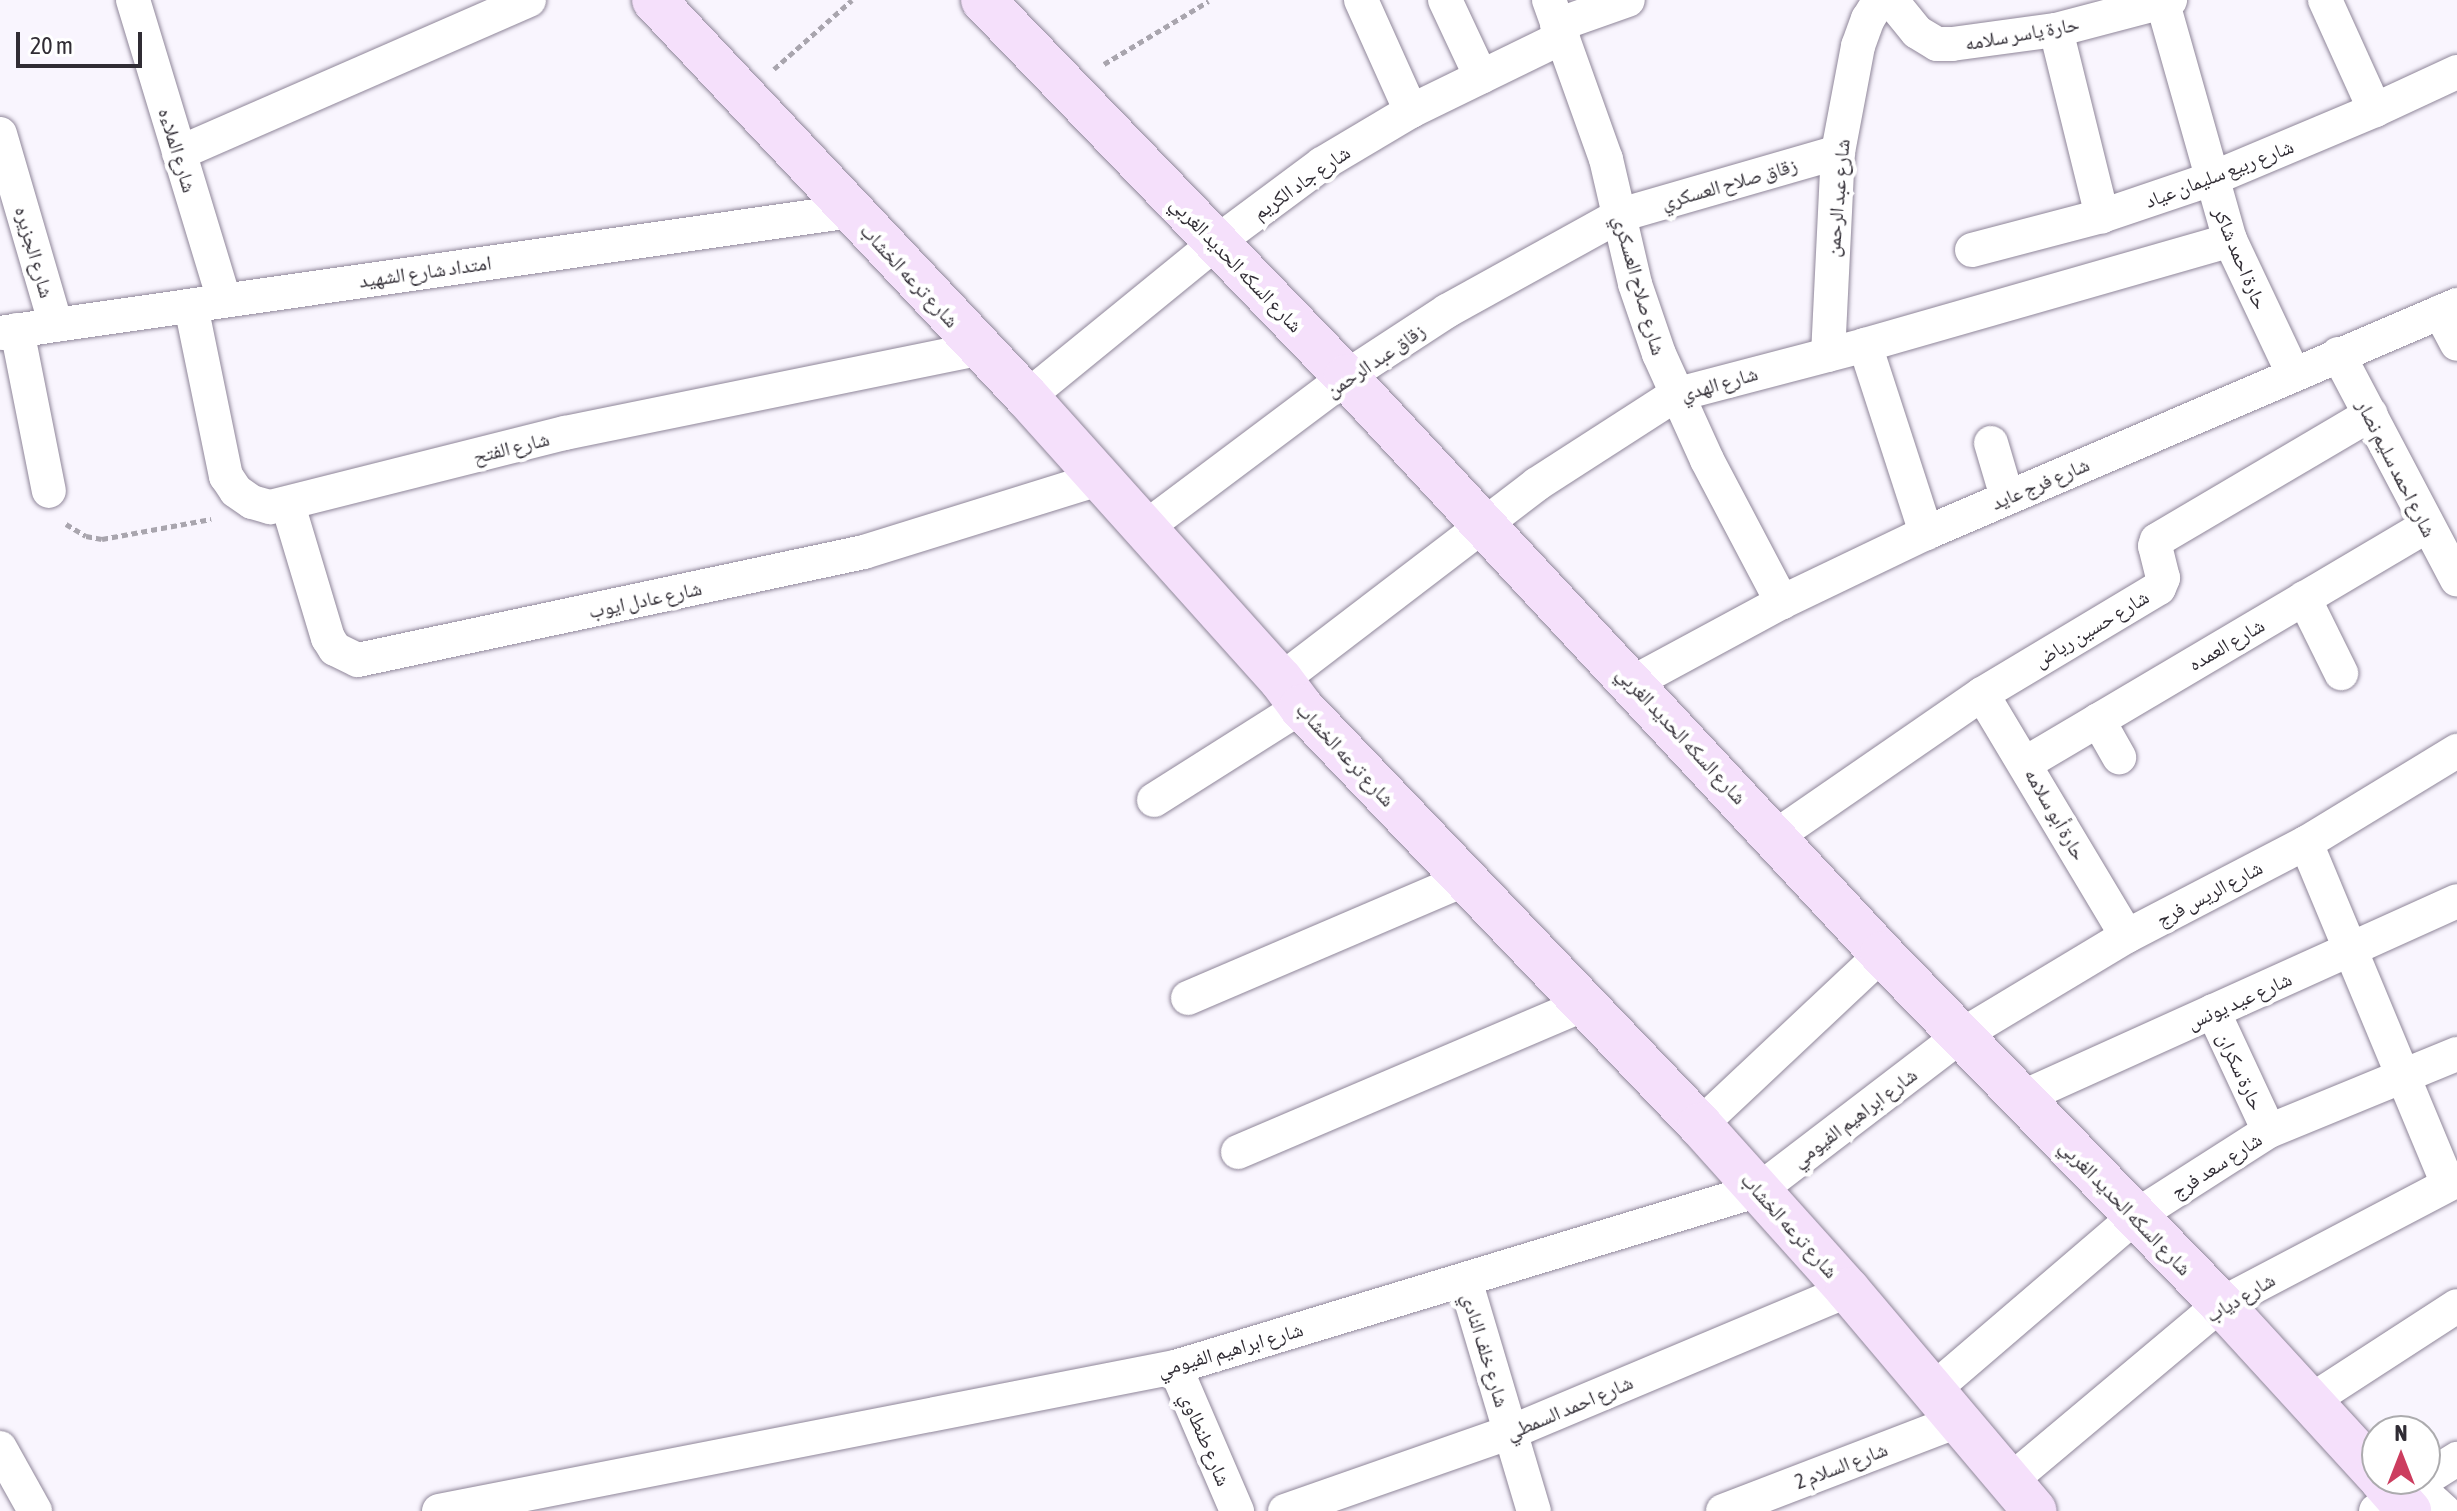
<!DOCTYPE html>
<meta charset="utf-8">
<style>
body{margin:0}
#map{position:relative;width:2457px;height:1511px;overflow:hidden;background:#f9f5fe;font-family:"Asap Condensed","Noto Naskh Arabic",sans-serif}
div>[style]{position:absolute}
.path>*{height:5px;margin-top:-2.5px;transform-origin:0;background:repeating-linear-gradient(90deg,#a9a5ae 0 6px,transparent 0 10px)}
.roads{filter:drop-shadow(0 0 2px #8f8699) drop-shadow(0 0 2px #8f8699)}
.street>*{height:34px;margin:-17px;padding:0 17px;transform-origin:17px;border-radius:17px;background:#fff}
.secondary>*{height:44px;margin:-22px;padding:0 22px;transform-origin:22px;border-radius:22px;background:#f5e0fb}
span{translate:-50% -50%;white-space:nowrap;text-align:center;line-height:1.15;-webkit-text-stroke:8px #fff;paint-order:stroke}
.street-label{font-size:20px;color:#302c34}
.north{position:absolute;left:2361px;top:1415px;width:80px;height:80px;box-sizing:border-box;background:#fff;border:2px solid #acabae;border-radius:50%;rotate:0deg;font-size:22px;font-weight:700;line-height:32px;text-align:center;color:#302c34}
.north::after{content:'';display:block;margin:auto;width:28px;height:36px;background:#cc3d5f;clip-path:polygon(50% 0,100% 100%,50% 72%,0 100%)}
.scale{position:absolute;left:16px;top:32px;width:126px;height:36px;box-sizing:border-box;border:4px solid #302c34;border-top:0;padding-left:10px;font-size:24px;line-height:28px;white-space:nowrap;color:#302c34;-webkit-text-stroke:6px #fff;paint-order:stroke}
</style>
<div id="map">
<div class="path">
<i style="left:1104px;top:64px;width:122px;rotate:-31deg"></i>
<i style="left:774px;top:69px;width:104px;rotate:-41.5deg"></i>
<i style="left:66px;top:524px;width:23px;rotate:31deg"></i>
<i style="left:86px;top:536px;width:16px;rotate:11deg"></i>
<i style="left:102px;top:539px;width:111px;rotate:-10.4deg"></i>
</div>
<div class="roads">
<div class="street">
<i style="left:133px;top:0;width:313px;rotate:73.1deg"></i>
<i style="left:1361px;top:0;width:122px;rotate:65.8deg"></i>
<i style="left:1445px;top:0;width:85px;rotate:64.9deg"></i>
<i style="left:1549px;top:0;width:169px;rotate:70.3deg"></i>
<i style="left:1606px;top:159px;width:128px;rotate:76.9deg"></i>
<i style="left:1635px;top:284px;width:74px;rotate:71.1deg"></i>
<i style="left:1659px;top:354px;width:116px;rotate:65.6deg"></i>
<i style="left:1707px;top:460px;width:161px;rotate:62.2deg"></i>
<i style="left:1891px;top:0;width:41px;rotate:50.9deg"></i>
<i style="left:1917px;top:32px;width:23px;rotate:31deg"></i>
<i style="left:1937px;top:44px;width:15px"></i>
<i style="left:1952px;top:44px;width:105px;rotate:-7.7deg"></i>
<i style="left:2056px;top:30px;width:118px;rotate:-14.7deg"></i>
<i style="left:2162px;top:0;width:249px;rotate:74.2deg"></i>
<i style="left:2230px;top:240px;width:147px;rotate:64.7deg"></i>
<i style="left:2325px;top:0;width:121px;rotate:65.6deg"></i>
<i style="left:1557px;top:25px;width:75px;rotate:-19.4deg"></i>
<i style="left:2056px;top:30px;width:192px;rotate:76.1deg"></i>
<i style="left:0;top:134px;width:199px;rotate:73.7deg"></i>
<i style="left:179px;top:153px;width:382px;rotate:-23.6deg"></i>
<i style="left:1972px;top:250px;width:134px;rotate:-14.7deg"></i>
<i style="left:2102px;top:216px;width:115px;rotate:-18.7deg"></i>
<i style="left:2211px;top:179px;width:178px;rotate:-22.8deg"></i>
<i style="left:2375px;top:110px;width:90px;rotate:-24.9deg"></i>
<i style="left:191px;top:306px;width:174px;rotate:78.4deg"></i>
<i style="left:226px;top:476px;width:18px;rotate:56deg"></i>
<i style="left:236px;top:491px;width:19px;rotate:35deg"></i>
<i style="left:252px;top:502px;width:19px;rotate:16deg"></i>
<i style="left:270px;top:507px;width:304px;rotate:-14.1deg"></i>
<i style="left:565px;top:433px;width:421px;rotate:-11.5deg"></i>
<i style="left:2440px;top:312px;width:36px;rotate:62deg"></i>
<i style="left:17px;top:330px;width:164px;rotate:78.8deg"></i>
<i style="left:0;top:333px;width:860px;rotate:-8.16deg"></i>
<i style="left:1865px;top:345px;width:198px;rotate:72deg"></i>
<i style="left:2338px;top:354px;width:255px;rotate:62.2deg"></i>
<i style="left:1828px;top:355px;width:203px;rotate:-87.2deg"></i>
<i style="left:1838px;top:152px;width:108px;rotate:-79.3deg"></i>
<i style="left:1858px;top:46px;width:29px;rotate:-70deg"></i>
<i style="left:1868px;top:19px;width:22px;rotate:-58deg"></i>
<i style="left:1027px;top:397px;width:245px;rotate:-39.2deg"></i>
<i style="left:1217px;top:242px;width:131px;rotate:-36.6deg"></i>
<i style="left:1322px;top:164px;width:104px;rotate:-30.8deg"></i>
<i style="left:1411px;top:111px;width:169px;rotate:-26deg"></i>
<i style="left:1991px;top:443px;width:56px;rotate:73.5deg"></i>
<i style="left:288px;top:505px;width:139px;rotate:73.3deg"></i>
<i style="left:328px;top:638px;width:13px;rotate:58deg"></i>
<i style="left:335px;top:649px;width:25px;rotate:26deg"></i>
<i style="left:358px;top:660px;width:517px;rotate:-12.05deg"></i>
<i style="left:864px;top:552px;width:248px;rotate:-17.3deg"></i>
<i style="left:1145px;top:528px;width:251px;rotate:-36.9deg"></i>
<i style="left:1346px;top:377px;width:121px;rotate:-33.2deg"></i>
<i style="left:1447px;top:311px;width:198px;rotate:-29deg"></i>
<i style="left:1620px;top:215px;width:227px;rotate:-16.1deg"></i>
<i style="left:2304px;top:598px;width:84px;rotate:63.7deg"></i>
<i style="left:1281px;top:680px;width:322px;rotate:-37.4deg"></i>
<i style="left:1537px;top:484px;width:164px;rotate:-32.8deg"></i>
<i style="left:1675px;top:395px;width:196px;rotate:-14.7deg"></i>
<i style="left:1865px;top:345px;width:380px;rotate:-16deg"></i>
<i style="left:1634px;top:682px;width:168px;rotate:-28.4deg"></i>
<i style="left:1782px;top:602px;width:160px;rotate:-25.6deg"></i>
<i style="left:1926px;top:533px;width:578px;rotate:-23.24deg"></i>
<i style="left:1982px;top:694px;width:282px;rotate:59.1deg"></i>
<i style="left:2098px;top:720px;width:43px;rotate:60.4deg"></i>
<i style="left:2026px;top:763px;width:465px;rotate:-30.6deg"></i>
<i style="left:1154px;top:800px;width:174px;rotate:-32.3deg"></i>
<i style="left:1776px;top:836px;width:250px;rotate:-34.6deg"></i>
<i style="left:1982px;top:694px;width:206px;rotate:-30.9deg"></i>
<i style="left:2159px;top:588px;width:11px;rotate:-68deg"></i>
<i style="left:2163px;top:578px;width:33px;rotate:-104deg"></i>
<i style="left:2155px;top:546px;width:6px;rotate:-72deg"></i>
<i style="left:2157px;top:540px;width:248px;rotate:-30.5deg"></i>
<i style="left:2306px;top:843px;width:369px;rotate:67.4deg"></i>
<i style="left:1188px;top:998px;width:299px;rotate:-23.2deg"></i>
<i style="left:2213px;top:1011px;width:132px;rotate:65deg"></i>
<i style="left:2021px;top:1098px;width:478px;rotate:-24.3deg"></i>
<i style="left:1700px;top:1125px;width:250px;rotate:-43.2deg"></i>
<i style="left:1238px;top:1152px;width:377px;rotate:-23.1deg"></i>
<i style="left:1465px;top:1280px;width:241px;rotate:73.4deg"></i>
<i style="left:1175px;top:1367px;width:157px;rotate:66.7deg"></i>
<i style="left:1934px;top:1389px;width:266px;rotate:-40.6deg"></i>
<i style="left:2136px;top:1216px;width:158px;rotate:-32.6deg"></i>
<i style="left:2269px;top:1131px;width:203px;rotate:-22.3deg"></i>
<i style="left:2309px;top:1402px;width:176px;rotate:-33deg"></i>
<i style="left:0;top:1448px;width:72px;rotate:60.9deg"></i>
<i style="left:2425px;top:1479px;width:38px;rotate:-32deg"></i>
<i style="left:2010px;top:1481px;width:275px;rotate:-40deg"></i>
<i style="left:2221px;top:1304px;width:267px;rotate:-27.7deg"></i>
<i style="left:2415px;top:1485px;width:39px;rotate:42deg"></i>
<i style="left:439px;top:1511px;width:750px;rotate:-11.07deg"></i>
<i style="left:1175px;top:1367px;width:610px;rotate:-16.86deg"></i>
<i style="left:1759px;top:1190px;width:255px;rotate:-37.4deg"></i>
<i style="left:1962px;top:1035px;width:192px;rotate:-31deg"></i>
<i style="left:2127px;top:936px;width:202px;rotate:-27.5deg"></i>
<i style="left:2306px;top:843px;width:177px;rotate:-31.4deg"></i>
<i style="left:1285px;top:1511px;width:239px;rotate:-19.3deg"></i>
<i style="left:1511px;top:1432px;width:366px;rotate:-22.8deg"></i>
<i style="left:1723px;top:1511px;width:254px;rotate:-21deg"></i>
<i style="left:2376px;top:1511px;width:58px;rotate:-33.7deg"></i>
</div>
<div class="secondary">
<i style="left:654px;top:0;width:545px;rotate:46.79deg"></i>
<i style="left:1027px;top:397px;width:380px;rotate:48.1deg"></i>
<i style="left:1281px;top:680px;width:34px;rotate:53deg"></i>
<i style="left:1301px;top:707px;width:578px;rotate:46.33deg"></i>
<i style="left:1700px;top:1125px;width:222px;rotate:48.1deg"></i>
<i style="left:1848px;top:1290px;width:289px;rotate:49.8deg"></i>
<i style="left:983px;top:0;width:523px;rotate:46.08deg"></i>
<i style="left:1346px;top:377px;width:788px;rotate:47.11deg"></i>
<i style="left:1882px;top:954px;width:487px;rotate:45.9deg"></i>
<i style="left:2221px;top:1304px;width:231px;rotate:47.5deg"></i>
<i style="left:2381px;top:1479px;width:43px;rotate:48.8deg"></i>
</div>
</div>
<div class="street-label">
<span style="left:2022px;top:33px;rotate:-10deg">حارة ياسر سلامه</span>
<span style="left:178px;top:150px;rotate:73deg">شارع الملاءه</span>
<span style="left:2219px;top:173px;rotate:-21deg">شارع ربيع سليمان عياد</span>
<span style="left:1301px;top:182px;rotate:-35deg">شارع جاد الكريم</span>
<span style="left:1729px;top:183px;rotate:-16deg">زقاق صلاح العسكري</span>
<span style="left:1837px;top:198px;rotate:-85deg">شارع عبد الرحمن</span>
<span style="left:35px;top:252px;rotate:74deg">شارع الجزيره</span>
<span style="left:2241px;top:258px;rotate:67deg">حارة احمد شاكر</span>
<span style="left:1237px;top:264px;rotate:46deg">شارع السكه الحديد الغربي</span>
<span style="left:425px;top:271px;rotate:-8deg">امتداد شارع الشهيد</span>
<span style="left:910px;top:275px;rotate:47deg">شارع ترعه الخشاب</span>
<span style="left:1640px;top:285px;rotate:74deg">شارع صلاح العسكري</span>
<span style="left:1375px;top:360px;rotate:-34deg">زقاق عبد الرحمن</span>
<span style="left:1719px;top:383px;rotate:-16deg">شارع الهدي</span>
<span style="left:511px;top:447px;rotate:-14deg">شارع الفتح</span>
<span style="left:2397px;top:468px;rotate:63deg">شارع احمد سليم نصار</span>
<span style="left:2040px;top:483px;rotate:-23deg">شارع فرج عايد</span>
<span style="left:645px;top:599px;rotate:-12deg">شارع عادل ايوب</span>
<span style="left:2091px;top:628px;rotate:-31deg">شارع حسين رياض</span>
<span style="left:2226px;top:644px;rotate:-30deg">شارع العمده</span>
<span style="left:1682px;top:735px;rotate:47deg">شارع السكه الحديد الغربي</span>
<span style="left:1346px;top:754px;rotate:47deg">شارع ترعه الخشاب</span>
<span style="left:2056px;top:814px;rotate:60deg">حارة أبو سلامه</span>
<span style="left:2209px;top:893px;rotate:-28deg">شارع الريس فرج</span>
<span style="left:2239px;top:1000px;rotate:-24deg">شارع عيد يونس</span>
<span style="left:2241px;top:1071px;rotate:65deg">حارة سكران</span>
<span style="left:1854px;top:1117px;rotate:-37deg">شارع ابراهيم الفيومي</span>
<span style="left:2216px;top:1165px;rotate:-33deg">شارع سعد فرج</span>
<span style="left:2126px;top:1207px;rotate:46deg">شارع السكه الحديد الغربي</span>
<span style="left:1790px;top:1225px;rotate:48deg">شارع ترعه الخشاب</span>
<span style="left:2240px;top:1297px;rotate:-31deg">شارع دياب</span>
<span style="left:1230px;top:1349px;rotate:-16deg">شارع ابراهيم الفيومي</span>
<span style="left:1486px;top:1350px;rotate:73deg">شارع خلف النادي</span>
<span style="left:1569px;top:1407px;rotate:-23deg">شارع احمد السمطي</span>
<span style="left:1206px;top:1439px;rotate:67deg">شارع طنطاوي</span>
<span style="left:1841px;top:1465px;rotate:-21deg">شارع السلام 2</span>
</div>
<div class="north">N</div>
<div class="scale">20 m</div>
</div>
